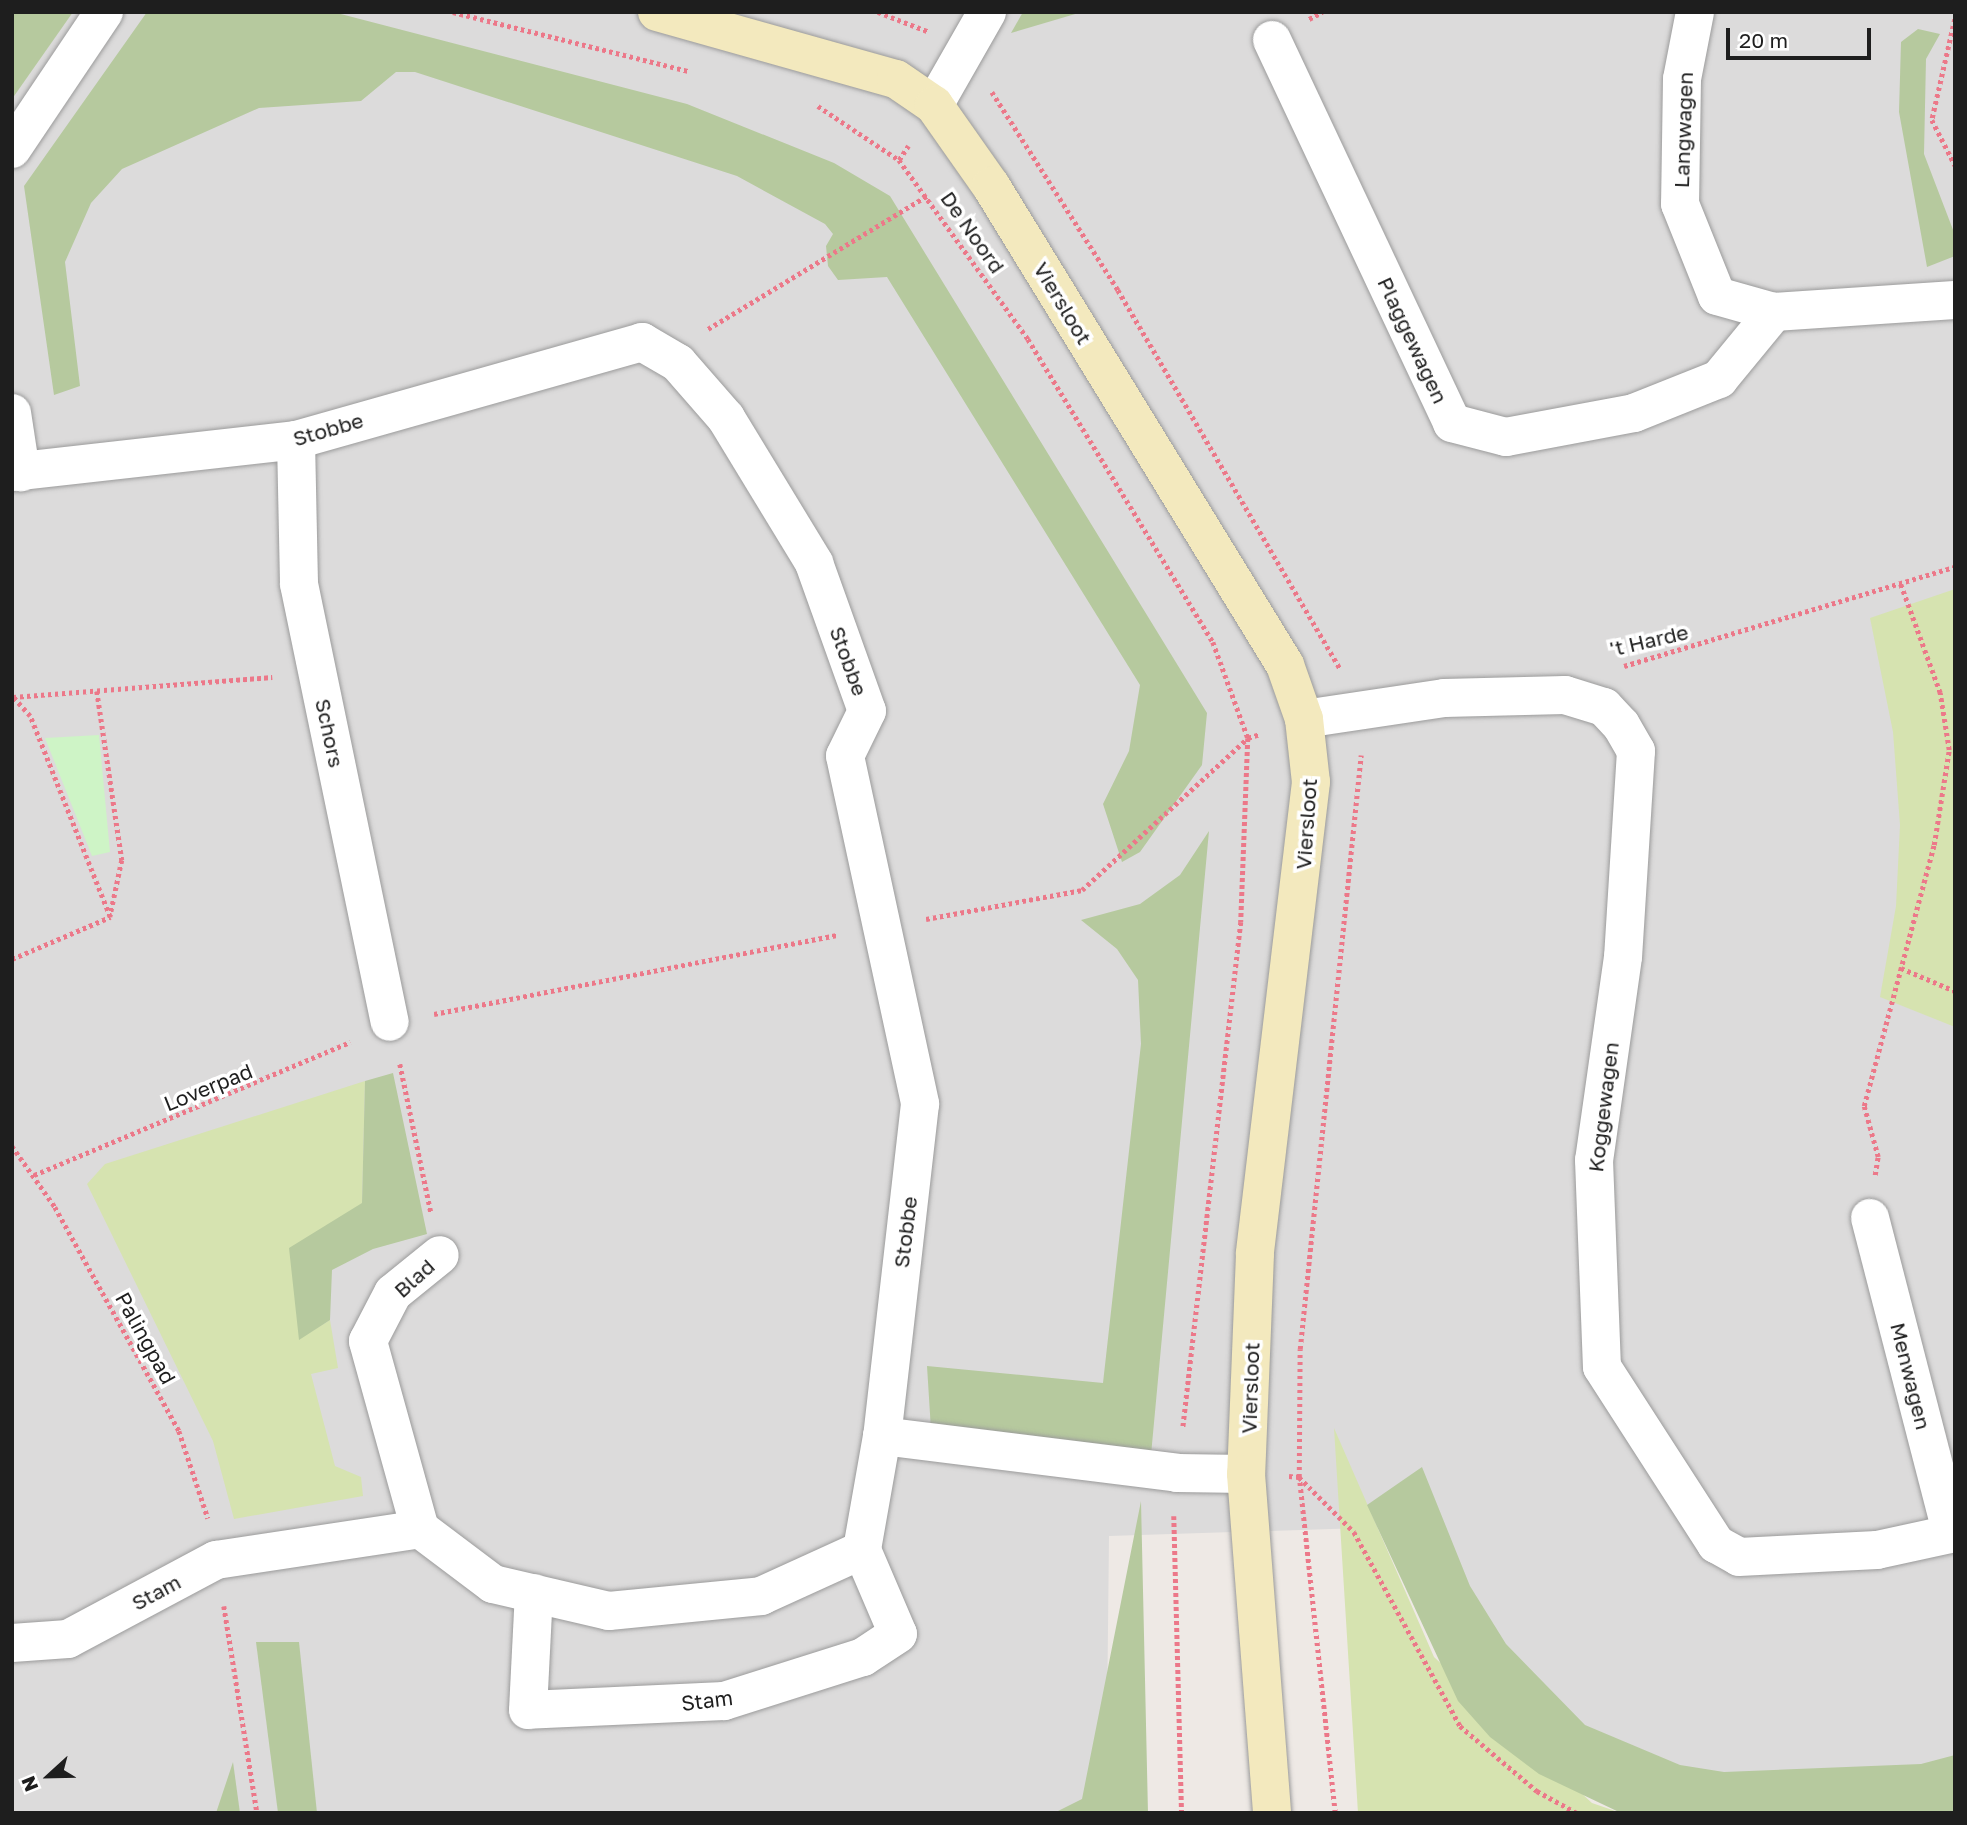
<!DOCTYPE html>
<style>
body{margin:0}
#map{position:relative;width:1967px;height:1825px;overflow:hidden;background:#eee9e5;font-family:"Golos Text",sans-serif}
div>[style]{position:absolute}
.residential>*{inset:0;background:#dcdbdb}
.grass>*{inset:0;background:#d6e3b0}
.forest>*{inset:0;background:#b6c99e}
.park>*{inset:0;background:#cef4c6}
.path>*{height:4.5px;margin-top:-2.25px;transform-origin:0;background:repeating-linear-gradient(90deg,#ec7889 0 3.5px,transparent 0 7px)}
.roads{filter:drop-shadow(0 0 2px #9b9b9b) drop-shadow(0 0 2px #9b9b9b)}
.street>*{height:38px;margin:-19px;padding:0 19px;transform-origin:19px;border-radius:19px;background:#fff}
.secondary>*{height:38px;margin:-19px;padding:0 19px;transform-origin:19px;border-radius:19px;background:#f3e9be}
span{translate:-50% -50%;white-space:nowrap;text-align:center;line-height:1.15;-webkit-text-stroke:7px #fff;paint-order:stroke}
.street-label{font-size:21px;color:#1e1e1e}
.frame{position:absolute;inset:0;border:14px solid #1e1e1e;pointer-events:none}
.north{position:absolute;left:14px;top:1741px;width:70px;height:70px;-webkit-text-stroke:5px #fff;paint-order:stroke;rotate:248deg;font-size:19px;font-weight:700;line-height:28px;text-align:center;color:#1e1e1e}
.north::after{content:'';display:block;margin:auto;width:24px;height:32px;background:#1e1e1e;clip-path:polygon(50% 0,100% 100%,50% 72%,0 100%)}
.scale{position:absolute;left:1726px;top:28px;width:145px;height:32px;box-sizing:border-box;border:4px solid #1e1e1e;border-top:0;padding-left:9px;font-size:21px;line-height:24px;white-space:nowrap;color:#1e1e1e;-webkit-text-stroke:5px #fff;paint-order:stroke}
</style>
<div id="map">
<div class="residential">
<i style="clip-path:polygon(12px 12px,1955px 12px,1955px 1779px,1777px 1799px,1499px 1708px,1393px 1527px,1109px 1536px,1106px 1813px,12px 1813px)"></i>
</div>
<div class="grass">
<i style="clip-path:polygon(1955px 589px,1955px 1027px,1880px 997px,1896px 906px,1900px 825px,1893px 732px,1870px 618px)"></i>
<i style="clip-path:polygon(365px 1081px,362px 1203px,299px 1339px,330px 1320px,338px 1368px,311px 1374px,335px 1466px,361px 1477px,363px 1496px,234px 1519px,213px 1441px,87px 1184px,105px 1164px)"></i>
<i style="clip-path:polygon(1334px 1428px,1434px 1657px,1592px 1803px,1621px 1813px,1358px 1813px)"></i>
</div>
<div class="forest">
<i style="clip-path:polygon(12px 12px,73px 12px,12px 99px)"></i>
<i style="clip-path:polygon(147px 12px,333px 12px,687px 104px,834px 163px,890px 196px,1207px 713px,1202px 765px,1140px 852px,1122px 862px,1103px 804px,1129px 751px,1140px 685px,887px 277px,838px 280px,828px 266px,826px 246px,833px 234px,825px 224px,737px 176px,415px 72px,396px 72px,361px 101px,259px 108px,122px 169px,91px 203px,65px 262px,80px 386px,54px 395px,24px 186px)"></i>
<i style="clip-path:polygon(1023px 12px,1082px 12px,1011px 33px)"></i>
<i style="clip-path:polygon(1918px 29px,1940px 34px,1926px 59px,1924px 154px,1955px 235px,1955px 256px,1927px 267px,1899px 112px,1901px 42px)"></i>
<i style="clip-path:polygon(1209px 831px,1151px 1455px,931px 1430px,927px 1366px,1103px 1383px,1141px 1044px,1138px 980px,1117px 949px,1081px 920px,1140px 904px,1180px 875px)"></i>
<i style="clip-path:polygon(393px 1073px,427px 1234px,373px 1249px,332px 1270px,330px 1320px,299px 1340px,289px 1248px,362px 1203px,365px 1081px)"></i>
<i style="clip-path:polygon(1422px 1467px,1470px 1586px,1506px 1644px,1585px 1725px,1680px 1765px,1724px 1772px,1921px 1764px,1955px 1755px,1955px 1813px,1621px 1813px,1539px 1774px,1490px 1737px,1458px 1701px,1367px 1505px)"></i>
<i style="clip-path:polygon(1141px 1501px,1148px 1813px,1054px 1813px,1082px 1799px)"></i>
<i style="clip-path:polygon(256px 1642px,299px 1642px,317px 1813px,278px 1813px)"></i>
<i style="clip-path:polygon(233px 1762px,240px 1813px,216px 1813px)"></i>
</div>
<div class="park">
<i style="clip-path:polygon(99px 735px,110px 852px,92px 856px,45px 738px)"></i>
</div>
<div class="path">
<i style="left:453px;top:12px;width:242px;rotate:14.1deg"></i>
<i style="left:878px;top:12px;width:53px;rotate:21.2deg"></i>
<i style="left:1309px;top:19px;width:15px;rotate:-28deg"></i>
<i style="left:1955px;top:19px;width:104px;rotate:102.8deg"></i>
<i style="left:1932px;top:120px;width:51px;rotate:62.9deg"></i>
<i style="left:992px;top:92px;width:235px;rotate:57.5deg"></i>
<i style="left:1118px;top:290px;width:439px;rotate:59.6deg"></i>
<i style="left:818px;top:106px;width:97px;rotate:33.7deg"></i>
<i style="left:899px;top:160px;width:221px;rotate:54.2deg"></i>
<i style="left:1028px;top:339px;width:355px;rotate:58.6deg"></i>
<i style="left:1213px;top:642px;width:102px;rotate:70deg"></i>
<i style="left:1248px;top:738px;width:184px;rotate:92.2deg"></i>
<i style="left:1241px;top:922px;width:509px;rotate:96.54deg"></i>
<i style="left:899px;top:160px;width:17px;rotate:-57deg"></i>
<i style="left:708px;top:329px;width:258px;rotate:-31.3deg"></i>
<i style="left:1624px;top:666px;width:345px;rotate:-16.7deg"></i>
<i style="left:97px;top:691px;width:171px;rotate:81.6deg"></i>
<i style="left:122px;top:860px;width:58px;rotate:101.9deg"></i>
<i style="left:110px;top:917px;width:216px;rotate:-111.7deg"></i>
<i style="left:30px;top:716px;width:25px;rotate:-132deg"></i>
<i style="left:13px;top:697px;width:260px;rotate:-4.4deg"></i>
<i style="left:926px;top:919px;width:159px;rotate:-10.5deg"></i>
<i style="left:1082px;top:890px;width:225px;rotate:-42.5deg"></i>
<i style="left:1248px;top:738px;width:13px;rotate:-18deg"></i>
<i style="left:12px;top:959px;width:107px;rotate:-23.2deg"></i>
<i style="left:1901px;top:968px;width:59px;rotate:23.1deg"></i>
<i style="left:434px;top:1014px;width:412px;rotate:-11.1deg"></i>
<i style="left:400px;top:1064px;width:152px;rotate:78.2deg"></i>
<i style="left:12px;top:1146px;width:75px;rotate:54.8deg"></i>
<i style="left:55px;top:1207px;width:256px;rotate:61deg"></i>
<i style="left:179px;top:1431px;width:92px;rotate:71.6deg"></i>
<i style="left:34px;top:1175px;width:343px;rotate:-22.8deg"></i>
<i style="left:1875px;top:1175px;width:18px;rotate:-81deg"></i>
<i style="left:1878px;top:1157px;width:53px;rotate:-105.4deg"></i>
<i style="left:1864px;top:1106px;width:270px;rotate:-75deg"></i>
<i style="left:1934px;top:845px;width:96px;rotate:-81deg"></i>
<i style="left:1949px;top:750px;width:58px;rotate:-99deg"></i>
<i style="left:1940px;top:693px;width:117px;rotate:-110deg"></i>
<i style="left:1289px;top:1476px;width:10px;rotate:6deg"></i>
<i style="left:1299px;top:1477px;width:78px;rotate:45deg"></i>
<i style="left:1354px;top:1532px;width:221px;rotate:61.3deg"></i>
<i style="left:1460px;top:1726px;width:101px;rotate:40.2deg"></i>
<i style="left:1537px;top:1791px;width:46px;rotate:28.8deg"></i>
<i style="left:1174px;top:1516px;width:297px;rotate:88.5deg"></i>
<i style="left:224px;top:1606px;width:210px;rotate:80.9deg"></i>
<i style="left:1335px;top:1813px;width:338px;rotate:-96.1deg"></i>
<i style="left:1299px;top:1477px;width:128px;rotate:-89.6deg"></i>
<i style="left:1300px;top:1349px;width:597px;rotate:-84.14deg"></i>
</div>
<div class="roads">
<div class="street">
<i style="left:1695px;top:12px;width:68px;rotate:101deg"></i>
<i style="left:1682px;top:79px;width:125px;rotate:90.9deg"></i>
<i style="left:1680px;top:204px;width:99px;rotate:68.1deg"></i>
<i style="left:1717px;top:296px;width:59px;rotate:15.7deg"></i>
<i style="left:1774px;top:312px;width:181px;rotate:-3.8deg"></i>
<i style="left:1272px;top:40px;width:423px;rotate:64.8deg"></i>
<i style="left:1452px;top:423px;width:56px;rotate:14.5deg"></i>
<i style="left:1506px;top:437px;width:130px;rotate:-10.6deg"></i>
<i style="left:1634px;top:413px;width:92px;rotate:-21.8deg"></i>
<i style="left:1719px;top:379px;width:87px;rotate:-50.6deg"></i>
<i style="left:934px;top:105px;width:107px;rotate:-60.3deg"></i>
<i style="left:12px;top:149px;width:165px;rotate:-56.1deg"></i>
<i style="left:12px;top:413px;width:60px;rotate:81.3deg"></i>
<i style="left:296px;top:440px;width:144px;rotate:88.8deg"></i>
<i style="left:299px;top:584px;width:447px;rotate:78.3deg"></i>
<i style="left:12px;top:472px;width:286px;rotate:-6.4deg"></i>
<i style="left:296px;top:440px;width:360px;rotate:-15.8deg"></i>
<i style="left:642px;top:342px;width:42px;rotate:30.3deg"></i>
<i style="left:678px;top:363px;width:73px;rotate:48.9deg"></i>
<i style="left:726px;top:418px;width:170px;rotate:58.7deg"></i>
<i style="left:814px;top:563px;width:157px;rotate:70.3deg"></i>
<i style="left:867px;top:711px;width:50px;rotate:116.1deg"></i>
<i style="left:845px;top:756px;width:356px;rotate:77.8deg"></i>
<i style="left:920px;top:1104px;width:334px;rotate:96.5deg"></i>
<i style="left:882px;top:1436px;width:116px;rotate:100deg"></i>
<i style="left:862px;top:1550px;width:91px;rotate:66.8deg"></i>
<i style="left:898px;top:1634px;width:42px;rotate:146.7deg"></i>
<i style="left:863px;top:1657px;width:146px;rotate:162.4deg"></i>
<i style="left:724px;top:1701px;width:196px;rotate:177.4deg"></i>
<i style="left:528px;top:1710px;width:117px;rotate:-87.1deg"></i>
<i style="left:1304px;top:719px;width:142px;rotate:-8.5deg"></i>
<i style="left:1444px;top:698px;width:121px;rotate:-1.4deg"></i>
<i style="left:1565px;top:695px;width:41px;rotate:17.1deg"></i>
<i style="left:1604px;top:707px;width:25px;rotate:47deg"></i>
<i style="left:1621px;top:725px;width:30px;rotate:60deg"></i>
<i style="left:1636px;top:751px;width:206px;rotate:93.6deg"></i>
<i style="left:1623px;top:957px;width:205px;rotate:98.1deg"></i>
<i style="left:1594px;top:1160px;width:207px;rotate:87.8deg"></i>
<i style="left:1602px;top:1367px;width:211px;rotate:57.2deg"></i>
<i style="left:1716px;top:1544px;width:26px;rotate:29deg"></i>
<i style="left:1739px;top:1557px;width:138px;rotate:-2.9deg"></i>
<i style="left:1877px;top:1550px;width:80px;rotate:-12.3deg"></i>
<i style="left:1870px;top:1218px;width:326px;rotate:75.5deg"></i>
<i style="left:882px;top:1436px;width:297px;rotate:7.1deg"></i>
<i style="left:1177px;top:1473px;width:69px;rotate:0.8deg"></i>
<i style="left:420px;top:1529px;width:195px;rotate:-105.5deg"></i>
<i style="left:368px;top:1341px;width:54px;rotate:-62.5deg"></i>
<i style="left:393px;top:1293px;width:60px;rotate:-39deg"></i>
<i style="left:12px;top:1643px;width:56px;rotate:-4.1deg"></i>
<i style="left:68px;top:1639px;width:168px;rotate:-28.1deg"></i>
<i style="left:216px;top:1560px;width:206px;rotate:-8.6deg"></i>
<i style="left:420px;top:1529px;width:91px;rotate:37deg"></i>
<i style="left:493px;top:1584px;width:119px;rotate:13.1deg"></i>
<i style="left:609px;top:1611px;width:153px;rotate:-5.6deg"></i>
<i style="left:761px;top:1596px;width:111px;rotate:-24.5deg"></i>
</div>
<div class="secondary">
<i style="left:657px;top:12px;width:248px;rotate:15.7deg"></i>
<i style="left:896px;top:79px;width:46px;rotate:34.4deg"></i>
<i style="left:934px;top:105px;width:99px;rotate:54.9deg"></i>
<i style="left:991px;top:186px;width:562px;rotate:58.46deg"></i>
<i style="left:1285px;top:665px;width:57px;rotate:70.6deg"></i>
<i style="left:1304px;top:719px;width:63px;rotate:83.7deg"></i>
<i style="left:1311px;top:782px;width:475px;rotate:96.8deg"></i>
<i style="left:1255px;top:1254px;width:220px;rotate:92.3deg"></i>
<i style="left:1246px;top:1474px;width:340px;rotate:85.6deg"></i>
</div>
</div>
<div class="street-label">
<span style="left:1683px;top:130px;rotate:-88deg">Langwagen</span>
<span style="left:973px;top:232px;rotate:55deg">De Noord</span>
<span style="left:1063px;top:303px;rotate:59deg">Viersloot</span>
<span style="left:1413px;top:340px;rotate:65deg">Plaggewagen</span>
<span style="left:328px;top:429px;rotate:-16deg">Stobbe</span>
<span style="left:1649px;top:640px;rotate:-13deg">'t Harde</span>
<span style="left:849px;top:661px;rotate:70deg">Stobbe</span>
<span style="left:330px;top:733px;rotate:78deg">Schors</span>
<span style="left:1306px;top:824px;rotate:-86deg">Viersloot</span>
<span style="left:208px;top:1087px;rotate:-22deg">Loverpad</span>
<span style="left:1603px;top:1107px;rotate:-83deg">Koggewagen</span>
<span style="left:905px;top:1232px;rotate:-83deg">Stobbe</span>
<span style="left:414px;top:1278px;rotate:-42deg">Blad</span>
<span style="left:146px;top:1338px;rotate:61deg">Palingpad</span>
<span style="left:1911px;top:1376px;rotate:76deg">Menwagen</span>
<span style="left:1250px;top:1388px;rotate:-88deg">Viersloot</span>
<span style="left:156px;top:1592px;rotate:-28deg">Stam</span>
<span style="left:707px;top:1700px;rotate:-7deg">Stam</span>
</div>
<div class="frame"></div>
<div class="north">N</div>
<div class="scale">20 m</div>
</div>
